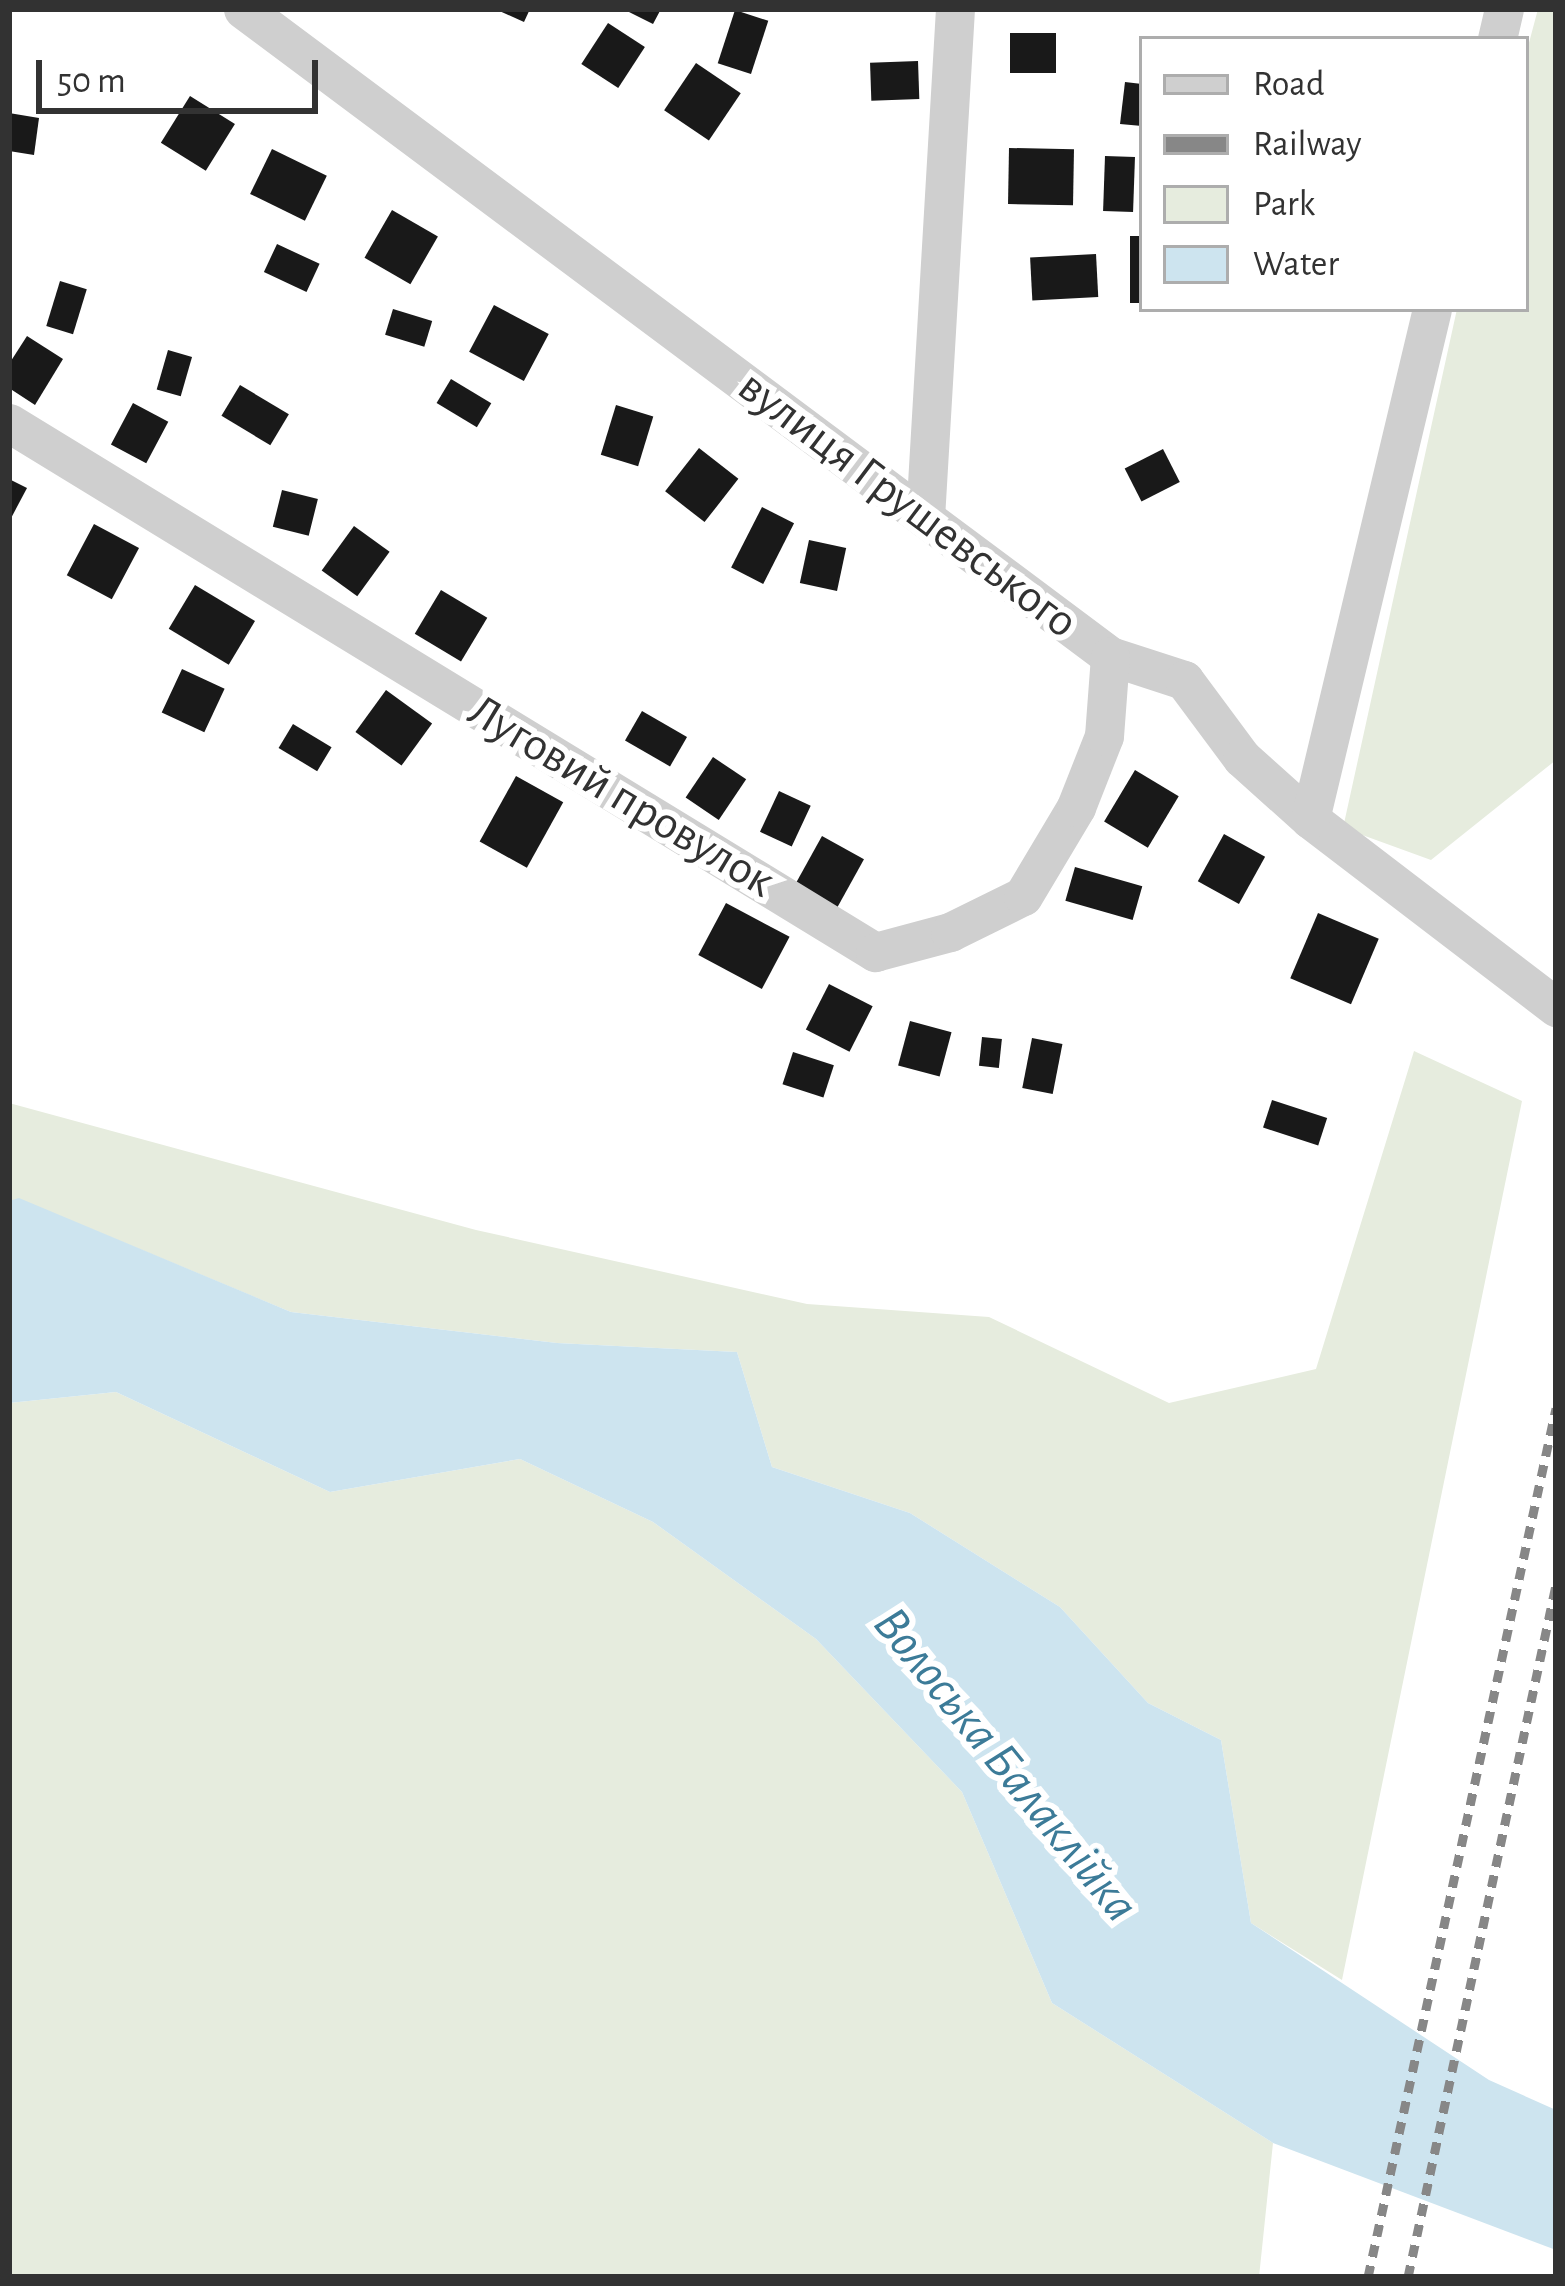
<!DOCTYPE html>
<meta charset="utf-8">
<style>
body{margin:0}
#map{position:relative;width:1565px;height:2286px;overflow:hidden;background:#fff;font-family:"Alegreya Sans",sans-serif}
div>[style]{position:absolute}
.green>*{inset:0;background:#e6ecde}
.water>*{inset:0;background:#cde4ef}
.building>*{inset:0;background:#191919;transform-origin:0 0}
.minor>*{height:39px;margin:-19.5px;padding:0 19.5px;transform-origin:19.5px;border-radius:19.5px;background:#cfcfcf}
.rail>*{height:9px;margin-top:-4.5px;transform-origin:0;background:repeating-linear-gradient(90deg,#878787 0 12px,transparent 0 21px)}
span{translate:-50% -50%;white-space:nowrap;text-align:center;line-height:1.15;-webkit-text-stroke:12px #fff;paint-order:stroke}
.street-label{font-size:48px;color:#323232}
.water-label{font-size:51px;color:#3c7b98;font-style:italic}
.frame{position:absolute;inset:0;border:12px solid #323232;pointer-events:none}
.legend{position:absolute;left:1139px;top:36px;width:390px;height:276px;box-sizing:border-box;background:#fff;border:3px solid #adadad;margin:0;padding:15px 21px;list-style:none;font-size:36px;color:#323232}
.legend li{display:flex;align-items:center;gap:24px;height:60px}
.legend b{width:60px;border:3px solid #adadad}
.scale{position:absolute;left:36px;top:60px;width:282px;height:54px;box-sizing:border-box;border:6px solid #323232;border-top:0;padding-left:15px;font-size:36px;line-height:42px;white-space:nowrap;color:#323232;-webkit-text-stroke:9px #fff;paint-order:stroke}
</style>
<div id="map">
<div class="green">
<i style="clip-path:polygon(1538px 9px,1556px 9px,1556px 760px,1431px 860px,1343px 828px,1457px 309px,1526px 309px,1526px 54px)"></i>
<i style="clip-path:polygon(1414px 1051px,1522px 1101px,1342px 1980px,1251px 1923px,1221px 1740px,1148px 1703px,1060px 1607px,910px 1513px,772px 1467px,737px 1352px,557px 1343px,291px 1312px,19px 1199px,9px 1201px,9px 1103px,476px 1230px,807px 1304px,989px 1317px,1169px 1403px,1316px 1369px)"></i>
<i style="clip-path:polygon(116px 1392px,330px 1492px,520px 1459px,653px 1522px,816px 1639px,962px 1792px,1052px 2003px,1273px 2143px,1259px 2277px,9px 2277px,9px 1403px)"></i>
</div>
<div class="water">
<i style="clip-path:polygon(19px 1198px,291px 1312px,557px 1343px,737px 1352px,772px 1467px,910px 1513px,1060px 1607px,1148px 1703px,1221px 1740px,1251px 1923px,1489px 2080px,1556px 2110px,1556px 2250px,1273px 2143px,1052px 2003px,962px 1792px,816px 1639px,653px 1522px,520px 1459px,330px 1492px,116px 1392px,9px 1403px,9px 1201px)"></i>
</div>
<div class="building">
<i style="clip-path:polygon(495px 9px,530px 9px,524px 22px)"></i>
<i style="clip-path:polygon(623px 9px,661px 9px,653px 24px)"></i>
<i style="left:735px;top:10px;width:35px;height:56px;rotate:18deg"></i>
<i style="left:608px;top:23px;width:44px;height:49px;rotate:33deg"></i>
<i style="left:1010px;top:33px;width:46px;height:40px"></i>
<i style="left:918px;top:61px;width:38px;height:48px;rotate:88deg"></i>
<i style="left:696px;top:63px;width:54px;height:57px;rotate:34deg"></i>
<i style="clip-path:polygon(1125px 82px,1142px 84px,1142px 126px,1120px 124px)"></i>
<i style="left:190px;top:96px;width:53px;height:55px;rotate:32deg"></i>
<i style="clip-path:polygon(9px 113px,39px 118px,34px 155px,9px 151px)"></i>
<i style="left:1009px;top:148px;width:65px;height:56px;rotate:1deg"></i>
<i style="left:272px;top:149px;width:61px;height:50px;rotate:26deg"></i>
<i style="left:1105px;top:156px;width:30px;height:55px;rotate:2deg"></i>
<i style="left:392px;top:210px;width:53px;height:55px;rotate:30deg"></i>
<i style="left:1130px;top:236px;width:12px;height:67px"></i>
<i style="left:277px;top:244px;width:47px;height:31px;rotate:25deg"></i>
<i style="left:1096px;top:254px;width:43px;height:66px;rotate:87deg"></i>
<i style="left:60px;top:281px;width:28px;height:47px;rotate:17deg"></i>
<i style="left:494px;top:305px;width:62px;height:53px;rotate:28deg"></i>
<i style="left:393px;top:309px;width:41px;height:27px;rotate:17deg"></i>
<i style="clip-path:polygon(27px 336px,63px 359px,35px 405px,9px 388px,9px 364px)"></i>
<i style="left:168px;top:350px;width:25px;height:41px;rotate:16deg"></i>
<i style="left:451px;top:379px;width:47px;height:28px;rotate:31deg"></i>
<i style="left:240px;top:385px;width:57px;height:36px;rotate:31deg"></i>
<i style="left:133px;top:403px;width:40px;height:47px;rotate:28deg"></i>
<i style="left:616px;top:405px;width:39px;height:52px;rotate:17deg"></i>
<i style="left:699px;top:448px;width:50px;height:55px;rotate:38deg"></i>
<i style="left:1163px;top:449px;width:37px;height:43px;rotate:63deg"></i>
<i style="clip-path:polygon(9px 479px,27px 488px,9px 522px)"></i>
<i style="left:282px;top:490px;width:37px;height:38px;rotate:14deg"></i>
<i style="left:762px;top:507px;width:36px;height:68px;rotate:27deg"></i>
<i style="left:94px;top:524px;width:51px;height:58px;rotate:28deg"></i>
<i style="left:354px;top:526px;width:44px;height:55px;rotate:36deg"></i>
<i style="left:809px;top:540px;width:38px;height:44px;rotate:12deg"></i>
<i style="left:195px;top:585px;width:70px;height:51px;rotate:31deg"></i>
<i style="left:441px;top:590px;width:54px;height:51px;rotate:31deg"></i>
<i style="left:182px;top:669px;width:47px;height:48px;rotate:25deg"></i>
<i style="left:386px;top:690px;width:57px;height:52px;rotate:36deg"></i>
<i style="left:642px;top:711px;width:52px;height:34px;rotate:30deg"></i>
<i style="left:293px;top:724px;width:45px;height:28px;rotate:31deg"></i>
<i style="left:713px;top:757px;width:40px;height:49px;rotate:34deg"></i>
<i style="left:1135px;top:770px;width:51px;height:60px;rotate:31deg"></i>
<i style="left:516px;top:776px;width:54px;height:75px;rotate:29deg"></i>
<i style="left:779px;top:791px;width:35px;height:45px;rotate:25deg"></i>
<i style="left:1224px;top:834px;width:47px;height:54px;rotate:29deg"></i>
<i style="left:822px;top:836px;width:48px;height:64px;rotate:29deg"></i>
<i style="left:1075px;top:867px;width:70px;height:35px;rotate:16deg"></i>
<i style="left:726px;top:903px;width:72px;height:59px;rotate:28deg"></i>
<i style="left:1318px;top:913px;width:66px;height:71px;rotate:23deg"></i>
<i style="left:829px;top:984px;width:49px;height:51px;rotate:27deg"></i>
<i style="left:910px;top:1021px;width:43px;height:46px;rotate:15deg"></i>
<i style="left:982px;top:1037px;width:20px;height:29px;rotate:6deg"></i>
<i style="left:1032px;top:1038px;width:31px;height:51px;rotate:11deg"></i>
<i style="left:793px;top:1052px;width:43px;height:34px;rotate:18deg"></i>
<i style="left:1272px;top:1100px;width:58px;height:29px;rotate:18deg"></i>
</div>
<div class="minor">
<i style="left:243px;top:9px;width:1082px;rotate:36.73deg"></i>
<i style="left:1110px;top:656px;width:78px;rotate:18deg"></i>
<i style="left:1184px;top:680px;width:97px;rotate:53.4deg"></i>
<i style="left:1242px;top:758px;width:91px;rotate:41.9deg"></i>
<i style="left:1310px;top:819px;width:310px;rotate:37.4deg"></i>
<i style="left:1497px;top:39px;width:31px;rotate:-77deg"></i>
<i style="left:9px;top:423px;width:1015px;rotate:31.42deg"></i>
<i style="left:875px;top:952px;width:78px;rotate:-14.9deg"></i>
<i style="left:950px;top:932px;width:81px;rotate:-26.3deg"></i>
<i style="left:1023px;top:896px;width:104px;rotate:-59.2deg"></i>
<i style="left:1076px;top:807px;width:76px;rotate:-68.5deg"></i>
<i style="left:1104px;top:736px;width:80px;rotate:-85.7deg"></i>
<i style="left:925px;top:518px;width:510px;rotate:-86.63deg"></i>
<i style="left:1310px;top:819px;width:524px;rotate:-76.55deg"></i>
</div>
<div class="rail">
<i style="left:1368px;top:2277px;width:889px;rotate:-77.79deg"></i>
<i style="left:1408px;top:2277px;width:708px;rotate:-77.93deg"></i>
</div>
<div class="street-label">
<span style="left:907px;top:505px;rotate:37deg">вулиця Грушевського</span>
<span style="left:621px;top:797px;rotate:31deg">Луговий провулок</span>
</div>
<div class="water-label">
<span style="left:1005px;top:1765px;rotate:51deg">Волоська Балаклійка</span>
</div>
<div class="frame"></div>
<ul class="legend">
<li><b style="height:15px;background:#cfcfcf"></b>Road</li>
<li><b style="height:15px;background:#878787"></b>Railway</li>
<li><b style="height:33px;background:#e6ecde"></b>Park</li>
<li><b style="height:33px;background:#cde4ef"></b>Water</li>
</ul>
<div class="scale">50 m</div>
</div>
